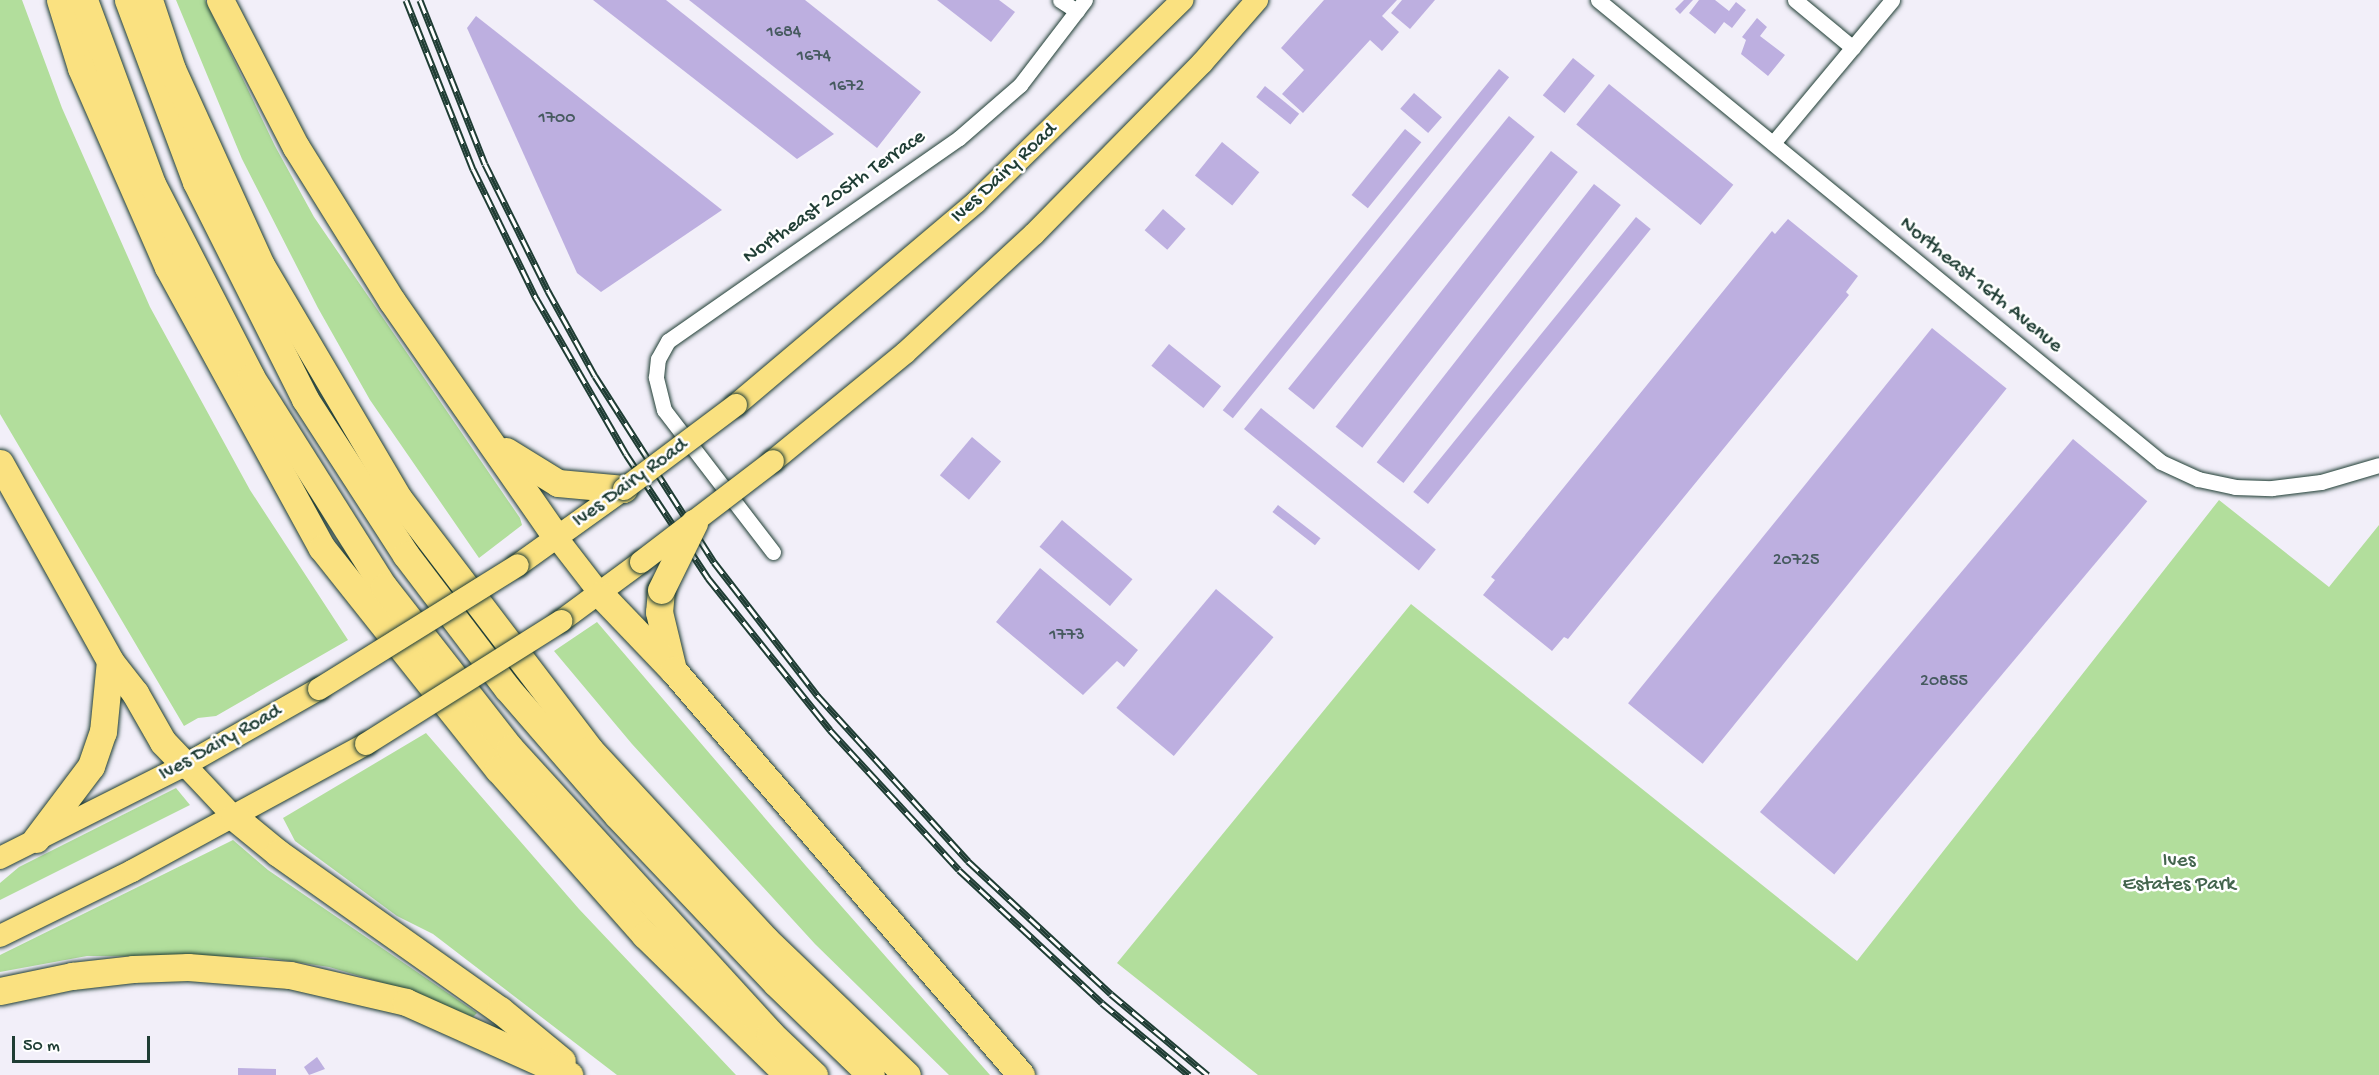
<!DOCTYPE html>
<style>
body{margin:0}
#map{position:relative;width:2379px;height:1075px;overflow:hidden;background:#f2eff9;font-family:"Gochi Hand",sans-serif}
div>[style]{position:absolute}
.green>*{inset:0;background:#b2de9c}
.building>*{inset:0;background:#bdafe0;transform-origin:0 0}
.roads{filter:drop-shadow(0 0 2px #1f3d34) drop-shadow(0 0 2px #1f3d34)}
.minor>*{height:15px;margin:-7.5px;padding:0 7.5px;transform-origin:7.5px;border-radius:7.5px;background:#fff}
.primary>*{height:22px;margin:-11px;padding:0 11px;transform-origin:11px;border-radius:11px;background:#fae180}
.motorway>*{height:27px;margin:-13.5px;padding:0 13.5px;transform-origin:13.5px;border-radius:13.5px;background:#fae180}
.rail>*{height:7px;margin-top:-3.5px;transform-origin:0;background:repeating-linear-gradient(90deg,#fff 0 14px,#1f3d34 0 28px);box-sizing:border-box;border-block:2px solid #1f3d34}
.bridges{filter:drop-shadow(0 0 2px #1f3d34) drop-shadow(0 0 2px #1f3d34)}
.primary-bridge>*{height:22px;margin:-11px;padding:0 11px;transform-origin:11px;border-radius:11px;background:#fae180}
.motorway-bridge>*{height:27px;margin:-13.5px;padding:0 13.5px;transform-origin:13.5px;border-radius:13.5px;background:#fae180}
span{translate:-50% -50%;white-space:nowrap;text-align:center;line-height:1.15;-webkit-text-stroke:5px #fff;paint-order:stroke}
.number-label{font-size:18px;color:#465a5f}
.number-label span{-webkit-text-stroke-width:0}
.street-label{font-size:21px;color:#1f3d34}
.park-label{font-size:21px;color:#44654e}
.scale{position:absolute;left:12px;top:1036px;width:138px;height:27px;box-sizing:border-box;border:3px solid #1f3d34;border-top:0;padding-left:8px;font-size:18px;line-height:21px;white-space:nowrap;color:#1f3d34;-webkit-text-stroke:4px #fff;paint-order:stroke}
</style>
<div id="map">
<div class="green">
<i style="clip-path:polygon(0 0,22px 0,62px 108px,150px 307px,250px 490px,348px 640px,216px 716px,198px 718px,184px 726px,0 414px)"></i>
<i style="clip-path:polygon(176px 0,205px 0,275px 146px,314px 217px,520px 518px,522px 525px,479px 558px,370px 400px,318px 308px,242px 159px)"></i>
<i style="clip-path:polygon(2219px 500px,2329px 587px,2379px 525px,2379px 1075px,1258px 1075px,1117px 963px,1411px 604px,1857px 961px)"></i>
<i style="clip-path:polygon(597px 622px,806px 866px,990px 1075px,949px 1075px,815px 944px,632px 744px,554px 651px)"></i>
<i style="clip-path:polygon(426px 733px,579px 909px,736px 1075px,617px 1075px,433px 934px,397px 916px,295px 841px,283px 818px)"></i>
<i style="clip-path:polygon(176px 788px,190px 805px,0 900px,0 883px,19px 867px)"></i>
<i style="clip-path:polygon(233px 840px,268px 870px,477px 1013px,473px 1017px,411px 991px,329px 967px,263px 957px,87px 956px,0 972px,0 955px)"></i>
</div>
<div class="building">
<i style="clip-path:polygon(593px 0,666px 0,834px 134px,797px 159px)"></i>
<i style="clip-path:polygon(689px 0,805px 0,921px 92px,877px 148px)"></i>
<i style="clip-path:polygon(937px 0,999px 0,1015px 12px,991px 42px)"></i>
<i style="clip-path:polygon(1324px 0,1397px 0,1382px 16px,1399px 32px,1382px 51px,1370px 40px,1303px 113px,1282px 94px,1304px 70px,1281px 48px)"></i>
<i style="clip-path:polygon(1402px 0,1435px 0,1410px 29px,1391px 13px)"></i>
<i style="clip-path:polygon(1684px 0,1693px 0,1680px 14px,1675px 9px)"></i>
<i style="clip-path:polygon(1699px 0,1715px 0,1729px 11px,1736px 2px,1746px 10px,1732px 28px,1724px 22px,1715px 34px,1689px 13px)"></i>
<i style="clip-path:polygon(476px 16px,722px 210px,601px 292px,577px 273px,467px 28px)"></i>
<i style="clip-path:polygon(1757px 18px,1767px 27px,1760px 36px,1785px 55px,1768px 76px,1741px 54px,1746px 40px,1742px 37px)"></i>
<i style="left:1573px;top:58px;width:28px;height:48px;rotate:39deg"></i>
<i style="left:1499px;top:69px;width:13px;height:439px;rotate:39deg"></i>
<i style="left:1609px;top:84px;width:160px;height:52px;rotate:39deg"></i>
<i style="left:1265px;top:86px;width:44px;height:14px;rotate:39deg"></i>
<i style="left:1414px;top:93px;width:37px;height:21px;rotate:41deg"></i>
<i style="left:1509px;top:116px;width:33px;height:351px;rotate:39deg"></i>
<i style="left:1405px;top:129px;width:21px;height:85px;rotate:39deg"></i>
<i style="left:1222px;top:142px;width:48px;height:43px;rotate:39deg"></i>
<i style="left:1551px;top:151px;width:34px;height:350px;rotate:38deg"></i>
<i style="left:1594px;top:184px;width:34px;height:353px;rotate:38deg"></i>
<i style="left:1163px;top:209px;width:30px;height:28px;rotate:41deg"></i>
<i style="left:1636px;top:217px;width:19px;height:354px;rotate:39deg"></i>
<i style="clip-path:polygon(1788px 219px,1858px 276px,1846px 292px,1849px 295px,1568px 639px,1564px 637px,1552px 651px,1483px 595px,1495px 580px,1491px 577px,1772px 231px,1775px 234px)"></i>
<i style="left:1932px;top:328px;width:96px;height:483px;rotate:39deg"></i>
<i style="left:1169px;top:344px;width:67px;height:28px;rotate:39deg"></i>
<i style="left:1261px;top:408px;width:225px;height:27px;rotate:39deg"></i>
<i style="left:972px;top:437px;width:38px;height:50px;rotate:40deg"></i>
<i style="left:2073px;top:439px;width:97px;height:487px;rotate:40deg"></i>
<i style="left:1278px;top:505px;width:54px;height:9px;rotate:38deg"></i>
<i style="left:1062px;top:520px;width:92px;height:35px;rotate:40deg"></i>
<i style="clip-path:polygon(1040px 568px,1138px 650px,1124px 667px,1117px 661px,1083px 695px,996px 622px)"></i>
<i style="left:1216px;top:589px;width:75px;height:155px;rotate:40deg"></i>
<i style="clip-path:polygon(317px 1057px,325px 1069px,309px 1075px,304px 1067px)"></i>
<i style="clip-path:polygon(238px 1068px,276px 1069px,276px 1075px,238px 1075px)"></i>
</div>
<div class="roads">
<div class="minor">
<i style="left:1060px;top:0;width:20px;rotate:33deg"></i>
<i style="left:1598px;top:0;width:728px;rotate:39.37deg"></i>
<i style="left:2161px;top:462px;width:41px;rotate:24.7deg"></i>
<i style="left:2198px;top:479px;width:38px;rotate:12deg"></i>
<i style="left:2235px;top:487px;width:37px;rotate:2deg"></i>
<i style="left:2272px;top:488px;width:49px;rotate:-7deg"></i>
<i style="left:2321px;top:482px;width:60px;rotate:-16.3deg"></i>
<i style="left:1795px;top:0;width:75px;rotate:39.6deg"></i>
<i style="left:1773px;top:143px;width:186px;rotate:-50.2deg"></i>
<i style="left:773px;top:552px;width:179px;rotate:-127.5deg"></i>
<i style="left:664px;top:410px;width:34px;rotate:-104deg"></i>
<i style="left:656px;top:377px;width:18px;rotate:-84deg"></i>
<i style="left:658px;top:359px;width:21px;rotate:-61deg"></i>
<i style="left:668px;top:341px;width:355px;rotate:-34.9deg"></i>
<i style="left:959px;top:138px;width:81px;rotate:-41deg"></i>
<i style="left:1020px;top:85px;width:107px;rotate:-52.6deg"></i>
</div>
<div class="primary">
<i style="left:736px;top:405px;width:314px;rotate:-40.2deg"></i>
<i style="left:976px;top:202px;width:289px;rotate:-44.4deg"></i>
<i style="left:773px;top:461px;width:171px;rotate:-39.3deg"></i>
<i style="left:905px;top:353px;width:176px;rotate:-42.7deg"></i>
<i style="left:1034px;top:234px;width:240px;rotate:-45.5deg"></i>
<i style="left:1202px;top:63px;width:84px;rotate:-48.9deg"></i>
<i style="left:557px;top:538px;width:72px;rotate:52.3deg"></i>
<i style="left:518px;top:565px;width:130px;rotate:-35.6deg"></i>
<i style="left:561px;top:621px;width:99px;rotate:-36.4deg"></i>
<i style="left:185px;top:765px;width:71px;rotate:46.7deg"></i>
<i style="left:0;top:858px;width:207px;rotate:-26.7deg"></i>
<i style="left:185px;top:765px;width:154px;rotate:-29.6deg"></i>
<i style="left:0;top:936px;width:147px;rotate:-26.2deg"></i>
<i style="left:132px;top:871px;width:266px;rotate:-28.5deg"></i>
</div>
<div class="motorway">
<i style="left:60px;top:0;width:71px;rotate:72.8deg"></i>
<i style="left:81px;top:68px;width:217px;rotate:66.4deg"></i>
<i style="left:168px;top:267px;width:320px;rotate:61.3deg"></i>
<i style="left:322px;top:548px;width:283px;rotate:51.5deg"></i>
<i style="left:498px;top:769px;width:222px;rotate:48.5deg"></i>
<i style="left:645px;top:935px;width:200px;rotate:44.4deg"></i>
<i style="left:84px;top:0;width:196px;rotate:69.7deg"></i>
<i style="left:152px;top:184px;width:217px;rotate:62.8deg"></i>
<i style="left:251px;top:377px;width:249px;rotate:57.7deg"></i>
<i style="left:384px;top:587px;width:204px;rotate:52deg"></i>
<i style="left:510px;top:748px;width:386px;rotate:47.6deg"></i>
<i style="left:770px;top:1033px;width:61px;rotate:43.7deg"></i>
<i style="left:128px;top:0;width:194px;rotate:69.5deg"></i>
<i style="left:196px;top:182px;width:243px;rotate:63.3deg"></i>
<i style="left:305px;top:399px;width:186px;rotate:57.1deg"></i>
<i style="left:406px;top:555px;width:167px;rotate:52.8deg"></i>
<i style="left:507px;top:688px;width:168px;rotate:49.1deg"></i>
<i style="left:617px;top:815px;width:231px;rotate:46.6deg"></i>
<i style="left:776px;top:983px;width:132px;rotate:44.1deg"></i>
<i style="left:149px;top:0;width:73px;rotate:71.6deg"></i>
<i style="left:172px;top:69px;width:215px;rotate:65.6deg"></i>
<i style="left:261px;top:265px;width:272px;rotate:59.5deg"></i>
<i style="left:399px;top:499px;width:315px;rotate:52.7deg"></i>
<i style="left:590px;top:750px;width:259px;rotate:47.2deg"></i>
<i style="left:766px;top:940px;width:195px;rotate:43.8deg"></i>
<i style="left:220px;top:0;width:165px;rotate:62.7deg"></i>
<i style="left:296px;top:147px;width:181px;rotate:58.1deg"></i>
<i style="left:392px;top:301px;width:289px;rotate:55.2deg"></i>
<i style="left:506px;top:451px;width:61px;rotate:31.6deg"></i>
<i style="left:558px;top:483px;width:66px;rotate:5.2deg"></i>
<i style="left:0;top:463px;width:227px;rotate:60.9deg"></i>
<i style="left:110px;top:661px;width:41px;rotate:52deg"></i>
<i style="left:135px;top:693px;width:56px;rotate:60.3deg"></i>
<i style="left:163px;top:742px;width:32px;rotate:46deg"></i>
<i style="left:661px;top:590px;width:22px;rotate:95deg"></i>
<i style="left:659px;top:612px;width:60px;rotate:76.4deg"></i>
<i style="left:601px;top:595px;width:104px;rotate:46.2deg"></i>
<i style="left:673px;top:670px;width:534px;rotate:49.33deg"></i>
<i style="left:234px;top:817px;width:57px;rotate:39.3deg"></i>
<i style="left:278px;top:853px;width:272px;rotate:35.3deg"></i>
<i style="left:500px;top:1010px;width:80px;rotate:39.4deg"></i>
<i style="left:36px;top:839px;width:91px;rotate:-53deg"></i>
<i style="left:91px;top:766px;width:36px;rotate:-71deg"></i>
<i style="left:103px;top:732px;width:71px;rotate:-84.4deg"></i>
<i style="left:0;top:991px;width:74px;rotate:-11.8deg"></i>
<i style="left:72px;top:976px;width:61px;rotate:-6.5deg"></i>
<i style="left:133px;top:969px;width:55px;rotate:-2.1deg"></i>
<i style="left:188px;top:967px;width:102px;rotate:4.5deg"></i>
<i style="left:290px;top:975px;width:119px;rotate:13.1deg"></i>
<i style="left:406px;top:1002px;width:179px;rotate:24.1deg"></i>
</div>
</div>
<div class="rail">
<i style="left:406px;top:0;width:182px;rotate:68.4deg"></i>
<i style="left:473px;top:169px;width:144px;rotate:64deg"></i>
<i style="left:536px;top:298px;width:180px;rotate:60deg"></i>
<i style="left:626px;top:454px;width:149px;rotate:56.5deg"></i>
<i style="left:708px;top:578px;width:195px;rotate:51.2deg"></i>
<i style="left:830px;top:730px;width:190px;rotate:47.3deg"></i>
<i style="left:959px;top:870px;width:195px;rotate:42.9deg"></i>
<i style="left:1102px;top:1003px;width:113px;rotate:39.6deg"></i>
<i style="left:420px;top:0;width:176px;rotate:68.4deg"></i>
<i style="left:485px;top:164px;width:142px;rotate:63.6deg"></i>
<i style="left:548px;top:291px;width:97px;rotate:61.1deg"></i>
<i style="left:595px;top:376px;width:221px;rotate:57.4deg"></i>
<i style="left:714px;top:562px;width:170px;rotate:52.2deg"></i>
<i style="left:818px;top:696px;width:223px;rotate:47.7deg"></i>
<i style="left:968px;top:861px;width:195px;rotate:42.9deg"></i>
<i style="left:1111px;top:994px;width:126px;rotate:39.9deg"></i>
</div>
<div class="bridges">
<div class="primary-bridge">
<i style="left:624px;top:489px;width:140px;rotate:-36.9deg"></i>
<i style="left:641px;top:562px;width:166px;rotate:-37.4deg"></i>
<i style="left:319px;top:689px;width:234px;rotate:-31.9deg"></i>
<i style="left:366px;top:744px;width:231px;rotate:-32.2deg"></i>
</div>
<div class="motorway-bridge">
<i style="left:661px;top:590px;width:75px;rotate:-63.8deg"></i>
</div>
</div>
<div class="number-label">
<span style="left:784px;top:33px">1684</span>
<span style="left:814px;top:57px">1674</span>
<span style="left:847px;top:87px">1672</span>
<span style="left:557px;top:119px">1700</span>
<span style="left:1796px;top:561px">20725</span>
<span style="left:1067px;top:636px">1773</span>
<span style="left:1944px;top:682px">20855</span>
</div>
<div class="street-label">
<span style="left:1005px;top:174px;rotate:-43deg">Ives Dairy Road</span>
<span style="left:835px;top:198px;rotate:-35deg">Northeast 205th Terrace</span>
<span style="left:1980px;top:286px;rotate:39deg">Northeast 16th Avenue</span>
<span style="left:631px;top:484px;rotate:-36deg">Ives Dairy Road</span>
<span style="left:221px;top:744px;rotate:-29deg">Ives Dairy Road</span>
</div>
<div class="park-label">
<span style="left:2179px;top:874px">Ives<br>Estates Park</span>
</div>
<div class="scale">50 m</div>
</div>
